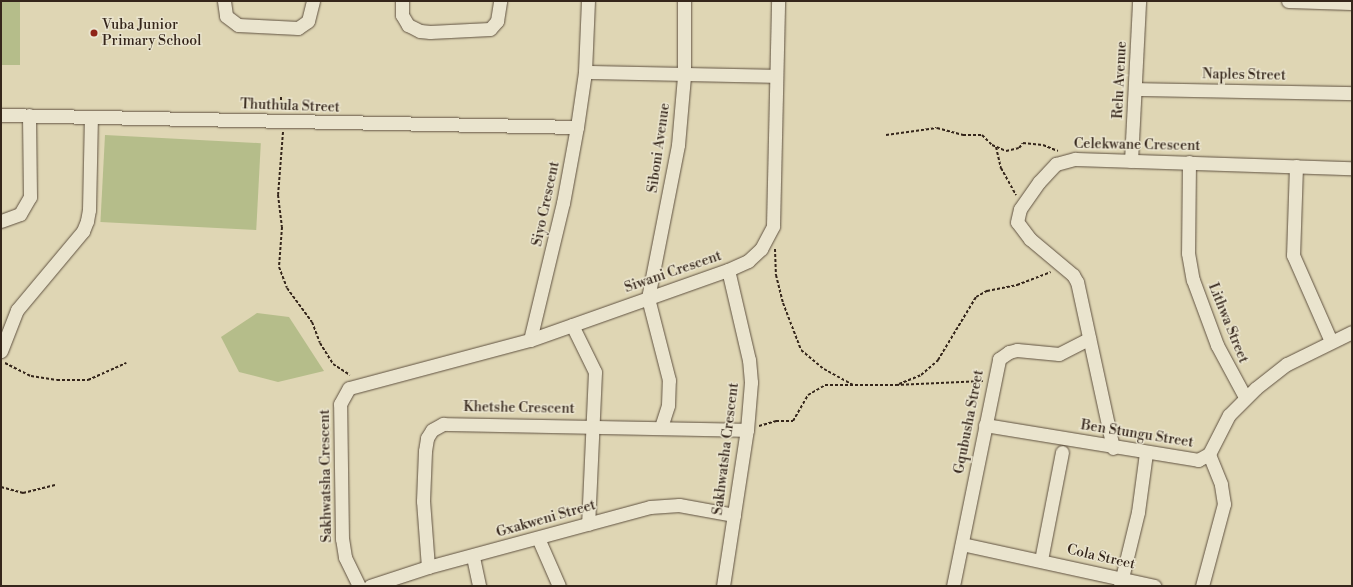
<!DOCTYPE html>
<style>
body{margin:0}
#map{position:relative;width:1353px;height:587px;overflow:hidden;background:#dfd6b4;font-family:"Libre Bodoni",serif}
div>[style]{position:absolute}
.green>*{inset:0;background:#b5bd8a;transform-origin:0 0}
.path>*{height:2px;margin-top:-1px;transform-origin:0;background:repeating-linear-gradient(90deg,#35261b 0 3px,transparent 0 5px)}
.roads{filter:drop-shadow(0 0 1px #605241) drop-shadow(0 0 1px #605241)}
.minor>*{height:13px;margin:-6.5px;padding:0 6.5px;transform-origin:6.5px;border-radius:6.5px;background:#eae4ce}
.dots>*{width:11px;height:11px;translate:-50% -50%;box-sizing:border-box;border:2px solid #eae4ce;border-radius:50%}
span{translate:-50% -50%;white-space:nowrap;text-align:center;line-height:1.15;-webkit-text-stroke:3px #eae4ce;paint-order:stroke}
.poi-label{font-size:14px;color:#35261b}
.left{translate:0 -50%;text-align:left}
.street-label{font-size:14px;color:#35261b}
.frame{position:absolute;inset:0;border:2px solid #35261b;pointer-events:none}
</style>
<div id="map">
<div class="green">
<i style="left:1px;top:1px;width:19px;height:64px"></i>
<i style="left:105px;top:135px;width:156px;height:87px;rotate:3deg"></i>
<i style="clip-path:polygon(257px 313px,289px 317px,324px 371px,278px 382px,239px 372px,221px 337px)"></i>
</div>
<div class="path">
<i style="left:281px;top:110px;width:15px;rotate:-90deg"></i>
<i style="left:283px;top:132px;width:63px;rotate:94.5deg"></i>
<i style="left:278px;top:195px;width:32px;rotate:83deg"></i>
<i style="left:282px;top:227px;width:40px;rotate:94.3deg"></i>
<i style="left:279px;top:267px;width:22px;rotate:69deg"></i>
<i style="left:287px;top:288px;width:42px;rotate:53.7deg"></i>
<i style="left:312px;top:322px;width:22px;rotate:69deg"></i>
<i style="left:320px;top:343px;width:25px;rotate:58deg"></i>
<i style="left:333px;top:364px;width:20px;rotate:33deg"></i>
<i style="left:886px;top:135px;width:51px;rotate:-7.8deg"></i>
<i style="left:937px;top:128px;width:27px;rotate:15deg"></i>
<i style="left:963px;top:135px;width:19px"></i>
<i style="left:982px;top:135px;width:14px;rotate:45deg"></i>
<i style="left:992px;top:145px;width:15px;rotate:23deg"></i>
<i style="left:1006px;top:151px;width:13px;rotate:-13deg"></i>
<i style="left:1019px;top:148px;width:6px;rotate:-51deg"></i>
<i style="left:1023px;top:143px;width:20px;rotate:6deg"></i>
<i style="left:1043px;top:145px;width:16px;rotate:22deg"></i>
<i style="left:996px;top:147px;width:22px;rotate:77deg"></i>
<i style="left:1001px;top:168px;width:31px;rotate:61deg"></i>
<i style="left:775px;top:249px;width:26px;rotate:88deg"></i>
<i style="left:776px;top:275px;width:29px;rotate:76deg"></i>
<i style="left:783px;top:303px;width:50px;rotate:69deg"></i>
<i style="left:801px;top:350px;width:30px;rotate:40deg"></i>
<i style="left:824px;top:369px;width:33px;rotate:29deg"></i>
<i style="left:5px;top:363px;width:29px;rotate:27deg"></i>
<i style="left:31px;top:376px;width:26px;rotate:9deg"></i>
<i style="left:57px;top:380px;width:31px"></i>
<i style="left:88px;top:380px;width:42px;rotate:-24.1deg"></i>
<i style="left:899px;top:384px;width:24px;rotate:-22deg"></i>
<i style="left:921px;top:375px;width:23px;rotate:-41deg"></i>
<i style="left:938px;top:360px;width:74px;rotate:-58.9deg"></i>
<i style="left:976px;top:297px;width:13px;rotate:-29deg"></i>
<i style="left:987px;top:291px;width:31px;rotate:-11deg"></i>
<i style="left:1017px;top:285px;width:36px;rotate:-21deg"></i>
<i style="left:759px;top:426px;width:18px;rotate:-16deg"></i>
<i style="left:776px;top:421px;width:17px"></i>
<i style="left:793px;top:421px;width:30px;rotate:-60deg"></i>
<i style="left:808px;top:395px;width:20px;rotate:-30deg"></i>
<i style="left:825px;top:385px;width:71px"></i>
<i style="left:896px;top:385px;width:87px;rotate:-2.6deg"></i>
<i style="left:1px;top:487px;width:23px;rotate:15deg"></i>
<i style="left:23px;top:493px;width:33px;rotate:-14deg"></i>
</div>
<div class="roads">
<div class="minor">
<i style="left:224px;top:1px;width:15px;rotate:82deg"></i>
<i style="left:226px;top:16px;width:15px;rotate:37deg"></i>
<i style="left:238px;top:25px;width:60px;rotate:2.9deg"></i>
<i style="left:298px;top:28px;width:12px;rotate:-35deg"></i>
<i style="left:308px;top:21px;width:21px;rotate:-76deg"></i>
<i style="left:402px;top:1px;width:14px;rotate:90deg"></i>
<i style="left:402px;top:15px;width:12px;rotate:59deg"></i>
<i style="left:408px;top:25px;width:13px;rotate:27deg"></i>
<i style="left:420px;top:31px;width:10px;rotate:6deg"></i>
<i style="left:430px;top:32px;width:60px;rotate:-2.9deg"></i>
<i style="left:490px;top:29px;width:11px;rotate:-49deg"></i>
<i style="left:497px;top:21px;width:20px;rotate:-81deg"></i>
<i style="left:1288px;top:1px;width:64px;rotate:1.8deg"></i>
<i style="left:585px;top:72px;width:190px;rotate:1.2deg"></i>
<i style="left:1136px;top:89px;width:216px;rotate:1.1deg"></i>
<i style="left:1px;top:115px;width:576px;rotate:1.19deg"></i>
<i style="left:1131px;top:161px;width:160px;rotate:-87.1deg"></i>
<i style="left:1189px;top:162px;width:91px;rotate:90.6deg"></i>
<i style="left:1188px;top:253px;width:27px;rotate:80deg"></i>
<i style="left:1193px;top:280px;width:69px;rotate:69.7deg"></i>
<i style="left:1217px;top:345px;width:59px;rotate:61.7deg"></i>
<i style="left:1296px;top:166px;width:89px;rotate:91.9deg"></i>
<i style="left:1293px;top:255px;width:94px;rotate:66.2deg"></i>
<i style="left:1px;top:221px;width:20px;rotate:-20deg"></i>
<i style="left:20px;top:214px;width:20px;rotate:-60deg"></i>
<i style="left:30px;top:197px;width:82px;rotate:-90.7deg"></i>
<i style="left:572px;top:325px;width:52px;rotate:63.9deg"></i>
<i style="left:595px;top:372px;width:152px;rotate:92.6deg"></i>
<i style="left:530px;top:340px;width:141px;rotate:-76.5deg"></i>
<i style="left:563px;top:203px;width:77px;rotate:-79.6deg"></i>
<i style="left:577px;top:127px;width:56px;rotate:-81.7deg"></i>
<i style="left:585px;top:72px;width:71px;rotate:-87.6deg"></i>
<i style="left:1px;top:351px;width:44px;rotate:-68.7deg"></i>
<i style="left:17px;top:310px;width:103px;rotate:-50.1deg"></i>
<i style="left:83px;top:231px;width:11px;rotate:-68deg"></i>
<i style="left:87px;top:221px;width:11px;rotate:-80deg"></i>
<i style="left:89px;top:210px;width:93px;rotate:-88.8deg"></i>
<i style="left:985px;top:425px;width:216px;rotate:9.3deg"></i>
<i style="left:1198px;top:460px;width:13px;rotate:-29deg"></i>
<i style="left:1209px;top:454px;width:44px;rotate:-62.9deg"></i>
<i style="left:1229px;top:415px;width:38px;rotate:-45deg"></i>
<i style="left:1256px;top:388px;width:39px;rotate:-38deg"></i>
<i style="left:1287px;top:364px;width:72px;rotate:-26.2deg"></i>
<i style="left:661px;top:427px;width:23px;rotate:-72deg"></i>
<i style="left:668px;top:405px;width:25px;rotate:-88deg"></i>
<i style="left:669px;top:380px;width:85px;rotate:-104.4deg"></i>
<i style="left:648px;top:298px;width:156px;rotate:-78.9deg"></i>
<i style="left:678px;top:145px;width:69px;rotate:-85deg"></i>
<i style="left:684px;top:76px;width:75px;rotate:-90deg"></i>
<i style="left:1113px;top:448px;width:170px;rotate:-102.2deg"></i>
<i style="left:1077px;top:282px;width:8px;rotate:-120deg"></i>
<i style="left:1073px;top:275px;width:56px;rotate:-140.1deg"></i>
<i style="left:1030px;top:239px;width:21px;rotate:-127deg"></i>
<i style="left:1017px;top:222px;width:13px;rotate:-77deg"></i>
<i style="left:1020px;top:209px;width:33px;rotate:-55deg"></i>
<i style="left:1039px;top:182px;width:25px;rotate:-47deg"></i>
<i style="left:1056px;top:164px;width:20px;rotate:-15deg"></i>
<i style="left:1075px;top:159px;width:277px;rotate:1.9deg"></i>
<i style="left:538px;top:538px;width:52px;rotate:66.4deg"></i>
<i style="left:962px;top:544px;width:197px;rotate:12.3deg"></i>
<i style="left:473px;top:557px;width:30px;rotate:78deg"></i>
<i style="left:1041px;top:560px;width:110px;rotate:-79deg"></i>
<i style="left:428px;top:567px;width:66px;rotate:-94.3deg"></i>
<i style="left:423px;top:501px;width:50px;rotate:-87.7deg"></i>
<i style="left:425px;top:451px;width:13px;rotate:-81deg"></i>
<i style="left:427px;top:438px;width:9px;rotate:-58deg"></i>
<i style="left:432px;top:430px;width:13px;rotate:-29deg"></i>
<i style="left:443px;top:424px;width:304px;rotate:1.1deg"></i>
<i style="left:359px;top:586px;width:32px;rotate:-116deg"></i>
<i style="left:345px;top:557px;width:18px;rotate:-99deg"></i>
<i style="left:342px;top:539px;width:135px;rotate:-90.8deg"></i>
<i style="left:340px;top:404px;width:18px;rotate:-61deg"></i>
<i style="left:349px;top:388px;width:187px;rotate:-14.9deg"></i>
<i style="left:530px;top:340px;width:210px;rotate:-19.5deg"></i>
<i style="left:728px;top:270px;width:22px;rotate:-24deg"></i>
<i style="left:748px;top:261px;width:18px;rotate:-43deg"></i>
<i style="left:761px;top:249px;width:26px;rotate:-62deg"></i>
<i style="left:773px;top:226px;width:225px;rotate:-88.7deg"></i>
<i style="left:370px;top:586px;width:61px;rotate:-18.1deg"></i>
<i style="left:428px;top:567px;width:230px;rotate:-15.1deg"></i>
<i style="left:650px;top:507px;width:29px;rotate:-4deg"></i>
<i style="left:679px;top:505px;width:56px;rotate:10.3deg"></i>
<i style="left:723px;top:586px;width:158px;rotate:-81.3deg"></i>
<i style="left:747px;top:430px;width:48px;rotate:-85.2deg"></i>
<i style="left:751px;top:382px;width:22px;rotate:-95deg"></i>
<i style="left:749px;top:360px;width:92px;rotate:-103.1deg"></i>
<i style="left:953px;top:586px;width:232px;rotate:-78.5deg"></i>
<i style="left:999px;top:359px;width:12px;rotate:-35deg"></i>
<i style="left:1009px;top:352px;width:8px;rotate:-14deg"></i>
<i style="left:1017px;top:350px;width:42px;rotate:5.4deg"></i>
<i style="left:1059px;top:354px;width:34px;rotate:-27deg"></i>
<i style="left:1120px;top:586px;width:76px;rotate:-76.3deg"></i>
<i style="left:1138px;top:512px;width:60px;rotate:-82.3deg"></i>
<i style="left:1202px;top:586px;width:85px;rotate:-75deg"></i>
<i style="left:1224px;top:504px;width:20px;rotate:-99deg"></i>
<i style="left:1221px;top:484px;width:32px;rotate:-112deg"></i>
</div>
</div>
<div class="dots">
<i style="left:94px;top:33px;background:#8f2418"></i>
</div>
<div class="poi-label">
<span class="left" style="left:102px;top:33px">Vuba Junior<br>Primary School</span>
</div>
<div class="street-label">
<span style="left:1244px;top:75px;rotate:1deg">Naples Street</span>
<span style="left:1120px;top:80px;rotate:-87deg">Relu Avenue</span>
<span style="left:290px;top:106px;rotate:2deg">Thuthula Street</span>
<span style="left:1137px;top:145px;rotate:1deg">Celekwane Crescent</span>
<span style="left:659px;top:148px;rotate:-82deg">Siboni Avenue</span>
<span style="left:546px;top:204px;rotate:-78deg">Siyo Crescent</span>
<span style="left:673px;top:272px;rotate:-19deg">Siwani Crescent</span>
<span style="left:1228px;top:323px;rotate:68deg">Lithwa Street</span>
<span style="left:519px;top:408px;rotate:1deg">Khetshe Crescent</span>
<span style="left:969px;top:422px;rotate:-79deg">Gqubusha Street</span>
<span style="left:1137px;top:434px;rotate:9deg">Ben Stungu Street</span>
<span style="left:726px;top:449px;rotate:-83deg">Sakhwatsha Crescent</span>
<span style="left:326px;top:476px;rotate:-91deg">Sakhwatsha Crescent</span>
<span style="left:546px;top:519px;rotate:-16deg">Gxakweni Street</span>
<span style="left:1101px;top:557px;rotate:13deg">Cola Street</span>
</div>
<div class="frame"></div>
</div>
